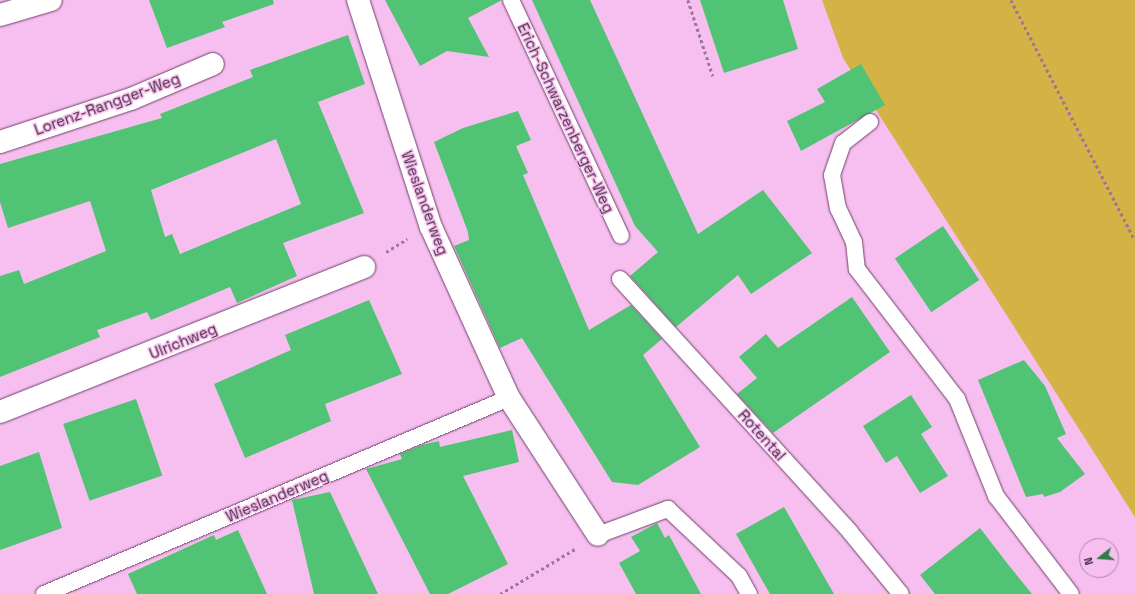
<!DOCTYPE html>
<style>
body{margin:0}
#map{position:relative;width:1135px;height:594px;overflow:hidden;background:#f7bfef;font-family:"Space Grotesk",sans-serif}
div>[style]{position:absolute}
.green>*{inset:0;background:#d4b245}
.building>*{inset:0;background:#50c375;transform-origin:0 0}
.path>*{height:2.5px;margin-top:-1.25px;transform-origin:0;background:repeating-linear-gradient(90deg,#9d7697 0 3px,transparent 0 6px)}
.roads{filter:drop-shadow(0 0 1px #70406b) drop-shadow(0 0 1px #70406b)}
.service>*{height:16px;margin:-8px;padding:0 8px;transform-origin:8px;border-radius:8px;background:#fff}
.minor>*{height:22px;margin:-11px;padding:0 11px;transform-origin:11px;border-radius:11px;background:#fff}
span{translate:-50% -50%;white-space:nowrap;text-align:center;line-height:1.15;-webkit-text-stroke:3px #f7bfef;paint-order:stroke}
.street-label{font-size:15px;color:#432d40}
.north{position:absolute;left:1079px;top:538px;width:40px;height:40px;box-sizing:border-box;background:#f7bfef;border:1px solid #af85a9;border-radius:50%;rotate:253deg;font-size:11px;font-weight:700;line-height:16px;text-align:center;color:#432d40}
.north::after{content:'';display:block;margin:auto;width:14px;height:18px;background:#317b48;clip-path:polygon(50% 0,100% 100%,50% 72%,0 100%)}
</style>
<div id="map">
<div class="green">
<i style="clip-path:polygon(822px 0,1135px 0,1135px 517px,843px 58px)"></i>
</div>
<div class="building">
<i style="clip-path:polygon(149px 0,273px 0,274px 4px,222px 22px,225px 27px,167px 48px)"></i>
<i style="clip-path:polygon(385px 0,502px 0,468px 18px,489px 57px,447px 51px,420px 66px)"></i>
<i style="clip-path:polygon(532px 0,590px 0,698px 234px,763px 190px,812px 253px,751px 294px,738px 275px,676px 327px,630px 276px,658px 252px,635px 226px)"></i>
<i style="clip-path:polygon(700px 0,783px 0,798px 49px,724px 73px)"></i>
<i style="clip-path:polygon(evenodd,348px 35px,365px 84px,318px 102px,364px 213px,283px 243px,297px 276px,237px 303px,230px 287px,151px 320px,147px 312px,97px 330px,100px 337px,0 377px,0 276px,19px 270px,24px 284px,106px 251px,90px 201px,8px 228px,0 202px,0 164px,162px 118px,160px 114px,253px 77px,250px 70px,348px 35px,276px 139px,301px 204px,180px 254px,172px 234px,165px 237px,151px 190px,276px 139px)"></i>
<i style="clip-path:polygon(861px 64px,885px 105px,801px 151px,787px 121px,825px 102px,817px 89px)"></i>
<i style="clip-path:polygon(518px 111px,531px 140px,516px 146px,528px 173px,523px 175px,589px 330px,631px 305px,662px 339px,643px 355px,700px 447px,638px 485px,612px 482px,522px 338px,500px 348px,454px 246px,469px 240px,468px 232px,434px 142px,463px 128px)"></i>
<i style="left:943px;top:226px;width:65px;height:58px;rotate:56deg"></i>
<i style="clip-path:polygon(852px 297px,890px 352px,773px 433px,737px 394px,757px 378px,739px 357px,766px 334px,778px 348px)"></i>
<i style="clip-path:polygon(369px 300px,402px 374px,325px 404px,331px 421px,245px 458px,214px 384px,291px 350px,285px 335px)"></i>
<i style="clip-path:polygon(1024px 360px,1045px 386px,1066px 434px,1057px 438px,1085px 474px,1060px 492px,1044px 497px,1043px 494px,1026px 497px,978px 380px)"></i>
<i style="clip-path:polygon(911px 395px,932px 427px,921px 434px,948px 476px,920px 493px,897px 456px,886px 463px,863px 426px)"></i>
<i style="left:136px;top:399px;width:81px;height:77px;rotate:71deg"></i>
<i style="clip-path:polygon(512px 430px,519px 462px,463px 476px,508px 564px,448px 594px,430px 594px,366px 469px,402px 459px,400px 454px,422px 445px,439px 441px,440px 447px)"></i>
<i style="clip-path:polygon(39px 452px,62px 528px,0 550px,0 466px)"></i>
<i style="clip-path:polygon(330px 492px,378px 594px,314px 594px,292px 500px)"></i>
<i style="clip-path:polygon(784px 507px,834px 594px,770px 594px,736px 534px)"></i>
<i style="clip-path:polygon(657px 523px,665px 538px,669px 535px,701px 594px,636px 594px,619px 563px,640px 551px,631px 537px)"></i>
<i style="clip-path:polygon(980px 528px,1007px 563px,1032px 594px,935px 594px,920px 575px)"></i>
<i style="clip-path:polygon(238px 530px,267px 594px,137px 594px,128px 574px,214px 535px,216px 540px)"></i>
</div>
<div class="path">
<i style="left:688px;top:0;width:80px;rotate:71.8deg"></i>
<i style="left:1011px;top:0;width:270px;rotate:62.7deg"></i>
<i style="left:386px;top:252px;width:25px;rotate:-32deg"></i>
<i style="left:500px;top:594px;width:87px;rotate:-31deg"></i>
</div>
<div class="roads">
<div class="service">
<i style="left:511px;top:0;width:260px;rotate:65deg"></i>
<i style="left:870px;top:122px;width:34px;rotate:142deg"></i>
<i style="left:843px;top:143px;width:34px;rotate:109deg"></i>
<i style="left:832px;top:175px;width:34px;rotate:80deg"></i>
<i style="left:838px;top:208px;width:38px;rotate:65deg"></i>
<i style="left:854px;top:242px;width:27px;rotate:84deg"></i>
<i style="left:857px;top:269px;width:164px;rotate:52.4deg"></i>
<i style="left:957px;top:399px;width:105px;rotate:68.1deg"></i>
<i style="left:996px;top:496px;width:123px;rotate:52.6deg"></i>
<i style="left:620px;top:279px;width:342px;rotate:47.7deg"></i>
<i style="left:850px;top:532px;width:80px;rotate:50.6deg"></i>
<i style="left:598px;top:535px;width:75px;rotate:-20.4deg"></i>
<i style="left:668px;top:509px;width:98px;rotate:43.3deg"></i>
<i style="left:739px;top:576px;width:21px;rotate:61deg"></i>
<i style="left:44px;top:594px;width:505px;rotate:-22.86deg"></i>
</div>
<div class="minor">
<i style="left:358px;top:0;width:238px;rotate:72.2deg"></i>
<i style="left:431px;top:227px;width:188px;rotate:65.5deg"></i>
<i style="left:509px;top:398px;width:163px;rotate:57deg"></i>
<i style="left:0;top:15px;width:53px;rotate:-16.4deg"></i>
<i style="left:0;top:142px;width:138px;rotate:-18.2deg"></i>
<i style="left:131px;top:99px;width:89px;rotate:-23.1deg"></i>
<i style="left:0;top:412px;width:392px;rotate:-21.7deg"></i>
</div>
</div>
<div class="street-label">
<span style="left:107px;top:104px;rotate:-20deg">Lorenz-Rangger-Weg</span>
<span style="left:566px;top:118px;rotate:65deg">Erich-Schwarzenberger-Weg</span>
<span style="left:425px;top:203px;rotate:70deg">Wieslanderweg</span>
<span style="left:183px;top:341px;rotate:-22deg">Ulrichweg</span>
<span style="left:762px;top:435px;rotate:48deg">Rotental</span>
<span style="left:277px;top:496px;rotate:-23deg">Wieslanderweg</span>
</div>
<div class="north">N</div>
</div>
